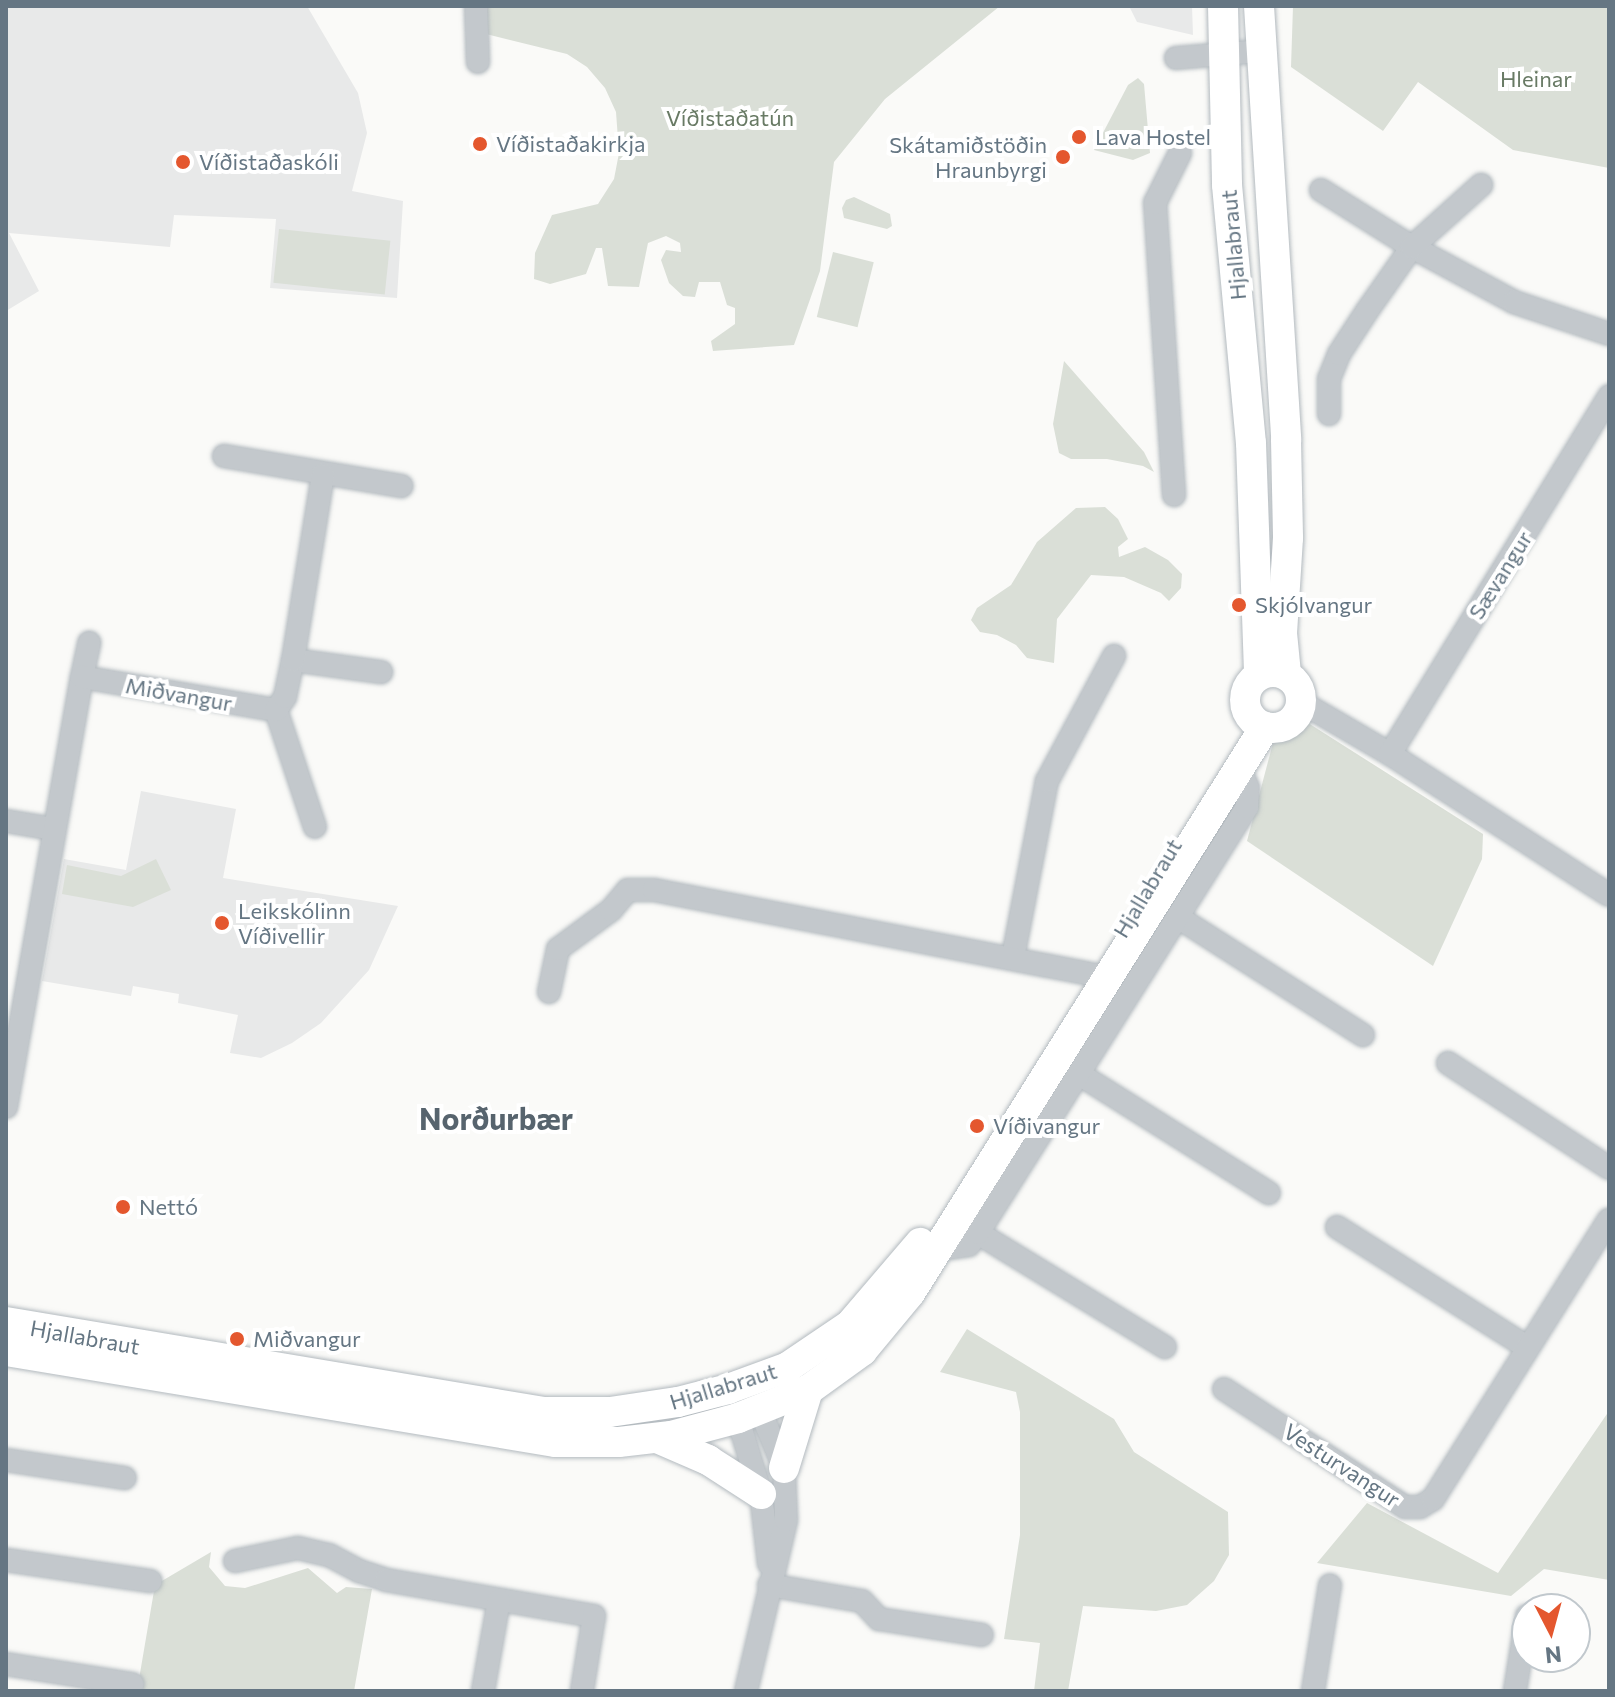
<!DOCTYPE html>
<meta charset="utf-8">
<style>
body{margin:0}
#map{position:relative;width:1615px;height:1697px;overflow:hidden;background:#fafaf8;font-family:Commissioner,sans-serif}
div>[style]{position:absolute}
.built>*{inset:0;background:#e8e9e9}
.green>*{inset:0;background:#dadfd7;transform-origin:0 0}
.roads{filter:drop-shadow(0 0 2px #b3babf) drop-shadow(0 0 2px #b3babf)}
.street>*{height:22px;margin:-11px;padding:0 11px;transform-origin:11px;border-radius:11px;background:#c3c8cc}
.secondary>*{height:30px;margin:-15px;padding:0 15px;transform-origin:15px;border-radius:15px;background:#fff}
.secondary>.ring{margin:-15px;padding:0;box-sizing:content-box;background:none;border:30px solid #fff;border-radius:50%}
.dots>*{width:22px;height:22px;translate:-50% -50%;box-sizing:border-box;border:4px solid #fff;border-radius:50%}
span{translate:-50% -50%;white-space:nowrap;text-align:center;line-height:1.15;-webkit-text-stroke:8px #fff;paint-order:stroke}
.park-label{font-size:22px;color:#687a64}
.poi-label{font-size:22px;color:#657683}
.left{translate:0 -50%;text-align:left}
.right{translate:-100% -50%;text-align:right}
.street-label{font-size:22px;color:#657683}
.district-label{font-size:30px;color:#57646e;font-weight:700}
.frame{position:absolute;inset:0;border:8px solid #657683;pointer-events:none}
.north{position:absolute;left:1511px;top:1593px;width:80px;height:80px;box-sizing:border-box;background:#fff;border:2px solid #c1c8cd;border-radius:50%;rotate:174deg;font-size:22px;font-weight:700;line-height:32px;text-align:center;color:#657683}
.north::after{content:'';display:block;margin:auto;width:28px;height:36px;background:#e4572e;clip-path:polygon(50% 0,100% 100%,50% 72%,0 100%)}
</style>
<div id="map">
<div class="built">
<i style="clip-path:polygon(6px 6px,307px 6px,358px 93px,367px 133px,352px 191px,403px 201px,397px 298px,270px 288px,276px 219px,174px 215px,170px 247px,9px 233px,39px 291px,6px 311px)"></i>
<i style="clip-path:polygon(1129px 6px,1192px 6px,1193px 35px,1137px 22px)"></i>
<i style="clip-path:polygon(141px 791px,236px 809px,223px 878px,398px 906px,369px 970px,321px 1023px,292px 1043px,261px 1058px,230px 1053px,238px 1015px,178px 1003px,179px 994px,133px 986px,131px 996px,42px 981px,64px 859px,126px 870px)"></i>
</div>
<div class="green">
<i style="clip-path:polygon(487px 6px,1000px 6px,885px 99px,834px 162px,820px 271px,794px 345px,713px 351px,711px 341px,735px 324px,735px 308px,727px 305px,720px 282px,699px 282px,695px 297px,683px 296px,669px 283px,661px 260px,666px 250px,681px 252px,680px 243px,666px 236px,648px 243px,639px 287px,608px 286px,602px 248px,596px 248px,586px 274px,550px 284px,534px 279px,535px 253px,552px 215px,598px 204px,614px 179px,619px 153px,616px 112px,605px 88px,587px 67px,567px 54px,486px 34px)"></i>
<i style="clip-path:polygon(1293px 6px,1609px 6px,1609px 168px,1513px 150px,1418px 82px,1383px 131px,1291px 67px)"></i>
<i style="clip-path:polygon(1138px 78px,1144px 84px,1150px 153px,1133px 160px,1094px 150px,1128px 85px)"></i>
<i style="clip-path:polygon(854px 197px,890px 214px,892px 226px,887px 229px,844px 218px,842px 208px,846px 200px)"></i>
<i style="left:279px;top:229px;width:112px;height:54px;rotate:6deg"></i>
<i style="left:833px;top:252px;width:42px;height:67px;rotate:14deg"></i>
<i style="clip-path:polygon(1064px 361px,1144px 452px,1154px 472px,1143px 466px,1107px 459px,1071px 459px,1059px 453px,1053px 424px)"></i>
<i style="clip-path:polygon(1105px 507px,1118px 519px,1128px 539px,1118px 547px,1119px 557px,1145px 547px,1168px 560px,1182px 574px,1181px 588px,1169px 601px,1161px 593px,1124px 577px,1091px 575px,1057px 619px,1054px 663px,1027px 658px,1016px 645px,997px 635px,980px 632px,971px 620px,977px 608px,1011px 585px,1037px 542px,1076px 508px)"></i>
<i style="clip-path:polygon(1305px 721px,1483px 834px,1482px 859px,1433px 966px,1247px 841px,1274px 739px)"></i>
<i style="clip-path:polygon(156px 859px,171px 890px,133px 907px,62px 894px,67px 865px,121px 876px)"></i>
<i style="clip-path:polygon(967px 1329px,1114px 1419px,1134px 1452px,1228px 1512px,1229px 1555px,1214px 1581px,1187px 1605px,1156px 1611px,1083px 1606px,1068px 1691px,1034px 1691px,1040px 1643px,1004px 1639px,1020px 1535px,1020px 1412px,1016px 1392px,940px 1372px)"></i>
<i style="clip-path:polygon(1609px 1411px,1609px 1580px,1544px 1569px,1511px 1596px,1317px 1563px,1367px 1503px,1498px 1573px)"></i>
<i style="clip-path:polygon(211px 1552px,209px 1567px,225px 1586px,245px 1588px,308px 1568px,337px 1593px,346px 1587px,372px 1589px,354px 1691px,137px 1691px,155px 1585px)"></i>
</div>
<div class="roads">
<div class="street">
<i style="left:476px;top:6px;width:56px;rotate:88deg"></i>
<i style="left:1176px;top:58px;width:85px;rotate:-4.7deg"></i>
<i style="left:1321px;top:190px;width:107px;rotate:32.1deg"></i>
<i style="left:1412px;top:247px;width:116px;rotate:28.3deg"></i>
<i style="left:1514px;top:302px;width:100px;rotate:18.6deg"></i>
<i style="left:1329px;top:414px;width:35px;rotate:-90deg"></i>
<i style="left:1329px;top:379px;width:27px;rotate:-68deg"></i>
<i style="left:1339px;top:354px;width:51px;rotate:-56.9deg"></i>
<i style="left:1367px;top:311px;width:78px;rotate:-54.9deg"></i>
<i style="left:1412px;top:247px;width:93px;rotate:-41.9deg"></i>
<i style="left:224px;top:456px;width:180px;rotate:9.6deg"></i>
<i style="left:1174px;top:495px;width:293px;rotate:-93.7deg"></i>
<i style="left:1155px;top:203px;width:56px;rotate:-63.4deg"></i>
<i style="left:293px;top:660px;width:89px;rotate:7.8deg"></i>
<i style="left:82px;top:677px;width:35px;rotate:-78deg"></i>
<i style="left:1301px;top:702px;width:103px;rotate:30.3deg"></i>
<i style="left:1390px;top:754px;width:260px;rotate:32.8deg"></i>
<i style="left:276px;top:710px;width:123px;rotate:71.6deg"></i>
<i style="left:1390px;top:754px;width:420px;rotate:-58.5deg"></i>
<i style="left:6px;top:821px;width:49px;rotate:9.5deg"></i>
<i style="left:1179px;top:918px;width:218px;rotate:32.5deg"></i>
<i style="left:1013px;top:957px;width:179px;rotate:-79.1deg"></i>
<i style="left:1047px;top:781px;width:142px;rotate:-61.8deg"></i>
<i style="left:549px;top:992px;width:44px;rotate:-78.2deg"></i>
<i style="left:558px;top:949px;width:66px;rotate:-36.3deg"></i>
<i style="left:611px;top:910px;width:26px;rotate:-50deg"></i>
<i style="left:628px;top:890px;width:26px"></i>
<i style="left:654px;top:890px;width:463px;rotate:10.9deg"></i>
<i style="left:1448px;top:1063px;width:192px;rotate:33.1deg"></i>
<i style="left:1079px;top:1074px;width:224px;rotate:32.1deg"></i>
<i style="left:6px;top:1107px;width:437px;rotate:-80deg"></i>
<i style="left:82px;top:677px;width:197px;rotate:9.7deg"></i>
<i style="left:276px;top:710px;width:16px;rotate:-55deg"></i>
<i style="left:285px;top:697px;width:38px;rotate:-78deg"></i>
<i style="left:293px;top:660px;width:187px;rotate:-80.8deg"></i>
<i style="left:1337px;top:1227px;width:225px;rotate:32.3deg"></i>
<i style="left:978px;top:1233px;width:219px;rotate:31.4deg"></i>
<i style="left:934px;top:1250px;width:35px;rotate:-8deg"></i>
<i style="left:969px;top:1245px;width:15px;rotate:-53deg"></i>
<i style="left:978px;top:1233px;width:504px;rotate:-57.73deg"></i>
<i style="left:1247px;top:807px;width:19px;rotate:-87deg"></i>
<i style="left:1248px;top:788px;width:21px;rotate:-113deg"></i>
<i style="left:1224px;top:1389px;width:216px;rotate:33.1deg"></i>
<i style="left:1405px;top:1507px;width:15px"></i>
<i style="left:1420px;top:1507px;width:15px;rotate:-32deg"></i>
<i style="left:1433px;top:1499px;width:330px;rotate:-57.8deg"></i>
<i style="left:733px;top:1403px;width:95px;rotate:72.9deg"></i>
<i style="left:761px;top:1494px;width:70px;rotate:83.5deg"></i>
<i style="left:6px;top:1460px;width:120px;rotate:8.6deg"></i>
<i style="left:6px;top:1560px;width:146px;rotate:8.3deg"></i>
<i style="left:235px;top:1561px;width:64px;rotate:-11.7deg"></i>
<i style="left:298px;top:1548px;width:32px;rotate:13deg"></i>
<i style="left:329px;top:1555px;width:34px;rotate:28deg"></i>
<i style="left:359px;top:1571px;width:28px;rotate:18deg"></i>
<i style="left:386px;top:1580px;width:211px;rotate:9.8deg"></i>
<i style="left:594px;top:1616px;width:76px;rotate:99.1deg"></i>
<i style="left:769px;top:1585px;width:94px;rotate:9.8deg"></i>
<i style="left:862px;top:1601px;width:25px;rotate:47deg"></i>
<i style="left:879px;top:1619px;width:104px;rotate:8.8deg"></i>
<i style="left:6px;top:1664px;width:128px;rotate:9deg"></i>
<i style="left:483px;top:1691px;width:92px;rotate:-80deg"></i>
<i style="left:746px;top:1691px;width:176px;rotate:-76.8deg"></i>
<i style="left:786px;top:1520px;width:52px;rotate:-92.2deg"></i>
<i style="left:784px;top:1468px;width:76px;rotate:-112.5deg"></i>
<i style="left:1313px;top:1691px;width:107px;rotate:-80.9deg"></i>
<i style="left:1515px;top:1691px;width:76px;rotate:-80.9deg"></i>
</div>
<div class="secondary">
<i style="left:1223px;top:6px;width:179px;rotate:88.7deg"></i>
<i style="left:1227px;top:185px;width:259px;rotate:84.7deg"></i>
<i style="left:1251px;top:443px;width:232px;rotate:88deg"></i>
<i style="left:1259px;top:6px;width:435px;rotate:86.4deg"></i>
<i style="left:1286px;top:440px;width:98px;rotate:88.8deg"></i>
<i style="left:1288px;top:538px;width:95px;rotate:93.6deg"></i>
<i style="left:1282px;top:633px;width:41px;rotate:84.4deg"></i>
<i class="ring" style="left:1245px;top:672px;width:26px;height:26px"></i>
<i style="left:6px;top:1322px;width:544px;rotate:9.51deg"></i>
<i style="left:543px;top:1412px;width:67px"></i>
<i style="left:610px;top:1412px;width:69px;rotate:-8.4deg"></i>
<i style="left:678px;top:1402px;width:52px;rotate:-14.6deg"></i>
<i style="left:728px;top:1389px;width:64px;rotate:-20.1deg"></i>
<i style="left:788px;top:1367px;width:75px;rotate:-34.1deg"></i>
<i style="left:850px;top:1325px;width:108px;rotate:-49.5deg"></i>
<i style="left:6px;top:1351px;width:556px;rotate:9.41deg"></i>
<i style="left:555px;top:1442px;width:64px"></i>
<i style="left:619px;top:1442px;width:52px;rotate:-6.6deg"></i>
<i style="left:671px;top:1436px;width:69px;rotate:-15deg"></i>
<i style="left:738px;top:1418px;width:75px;rotate:-21.8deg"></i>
<i style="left:808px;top:1390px;width:67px;rotate:-35.8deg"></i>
<i style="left:862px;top:1351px;width:75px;rotate:-50.4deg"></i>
<i style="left:910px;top:1293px;width:668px;rotate:-57.9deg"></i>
<i style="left:657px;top:1438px;width:56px;rotate:23.3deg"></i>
<i style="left:708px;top:1460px;width:63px;rotate:32.7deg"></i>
<i style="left:784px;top:1468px;width:82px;rotate:-72.9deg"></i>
</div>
</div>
<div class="dots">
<i style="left:1079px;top:137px;background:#e4572e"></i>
<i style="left:480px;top:144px;background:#e4572e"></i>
<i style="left:1063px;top:157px;background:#e4572e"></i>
<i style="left:183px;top:162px;background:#e4572e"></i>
<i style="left:1239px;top:605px;background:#e4572e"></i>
<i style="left:222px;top:923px;background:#e4572e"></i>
<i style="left:977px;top:1126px;background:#e4572e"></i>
<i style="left:123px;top:1207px;background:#e4572e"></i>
<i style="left:237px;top:1339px;background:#e4572e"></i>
</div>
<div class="park-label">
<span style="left:1536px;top:79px">Hleinar</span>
<span style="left:730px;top:118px">Víðistaðatún</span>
</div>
<div class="poi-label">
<span class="left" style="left:1095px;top:137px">Lava Hostel</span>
<span class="left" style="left:496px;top:144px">Víðistaðakirkja</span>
<span class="right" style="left:1047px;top:157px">Skátamiðstöðin<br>Hraunbyrgi</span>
<span class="left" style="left:199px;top:162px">Víðistaðaskóli</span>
<span class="left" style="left:1255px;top:605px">Skjólvangur</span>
<span class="left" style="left:238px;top:923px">Leikskólinn<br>Víðivellir</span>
<span class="left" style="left:993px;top:1126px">Víðivangur</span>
<span class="left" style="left:139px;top:1207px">Nettó</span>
<span class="left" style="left:253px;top:1339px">Miðvangur</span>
</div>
<div class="street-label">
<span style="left:1233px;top:245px;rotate:-95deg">Hjallabraut</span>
<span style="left:1500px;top:575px;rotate:-58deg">Sævangur</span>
<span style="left:179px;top:694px;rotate:10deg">Miðvangur</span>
<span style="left:1147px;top:888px;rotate:-59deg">Hjallabraut</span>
<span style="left:85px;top:1337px;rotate:10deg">Hjallabraut</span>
<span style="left:723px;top:1386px;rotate:-17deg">Hjallabraut</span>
<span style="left:1342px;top:1465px;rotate:33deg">Vesturvangur</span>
</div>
<div class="district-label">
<span style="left:496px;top:1118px">Norðurbær</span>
</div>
<div class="frame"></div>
<div class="north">N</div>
</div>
